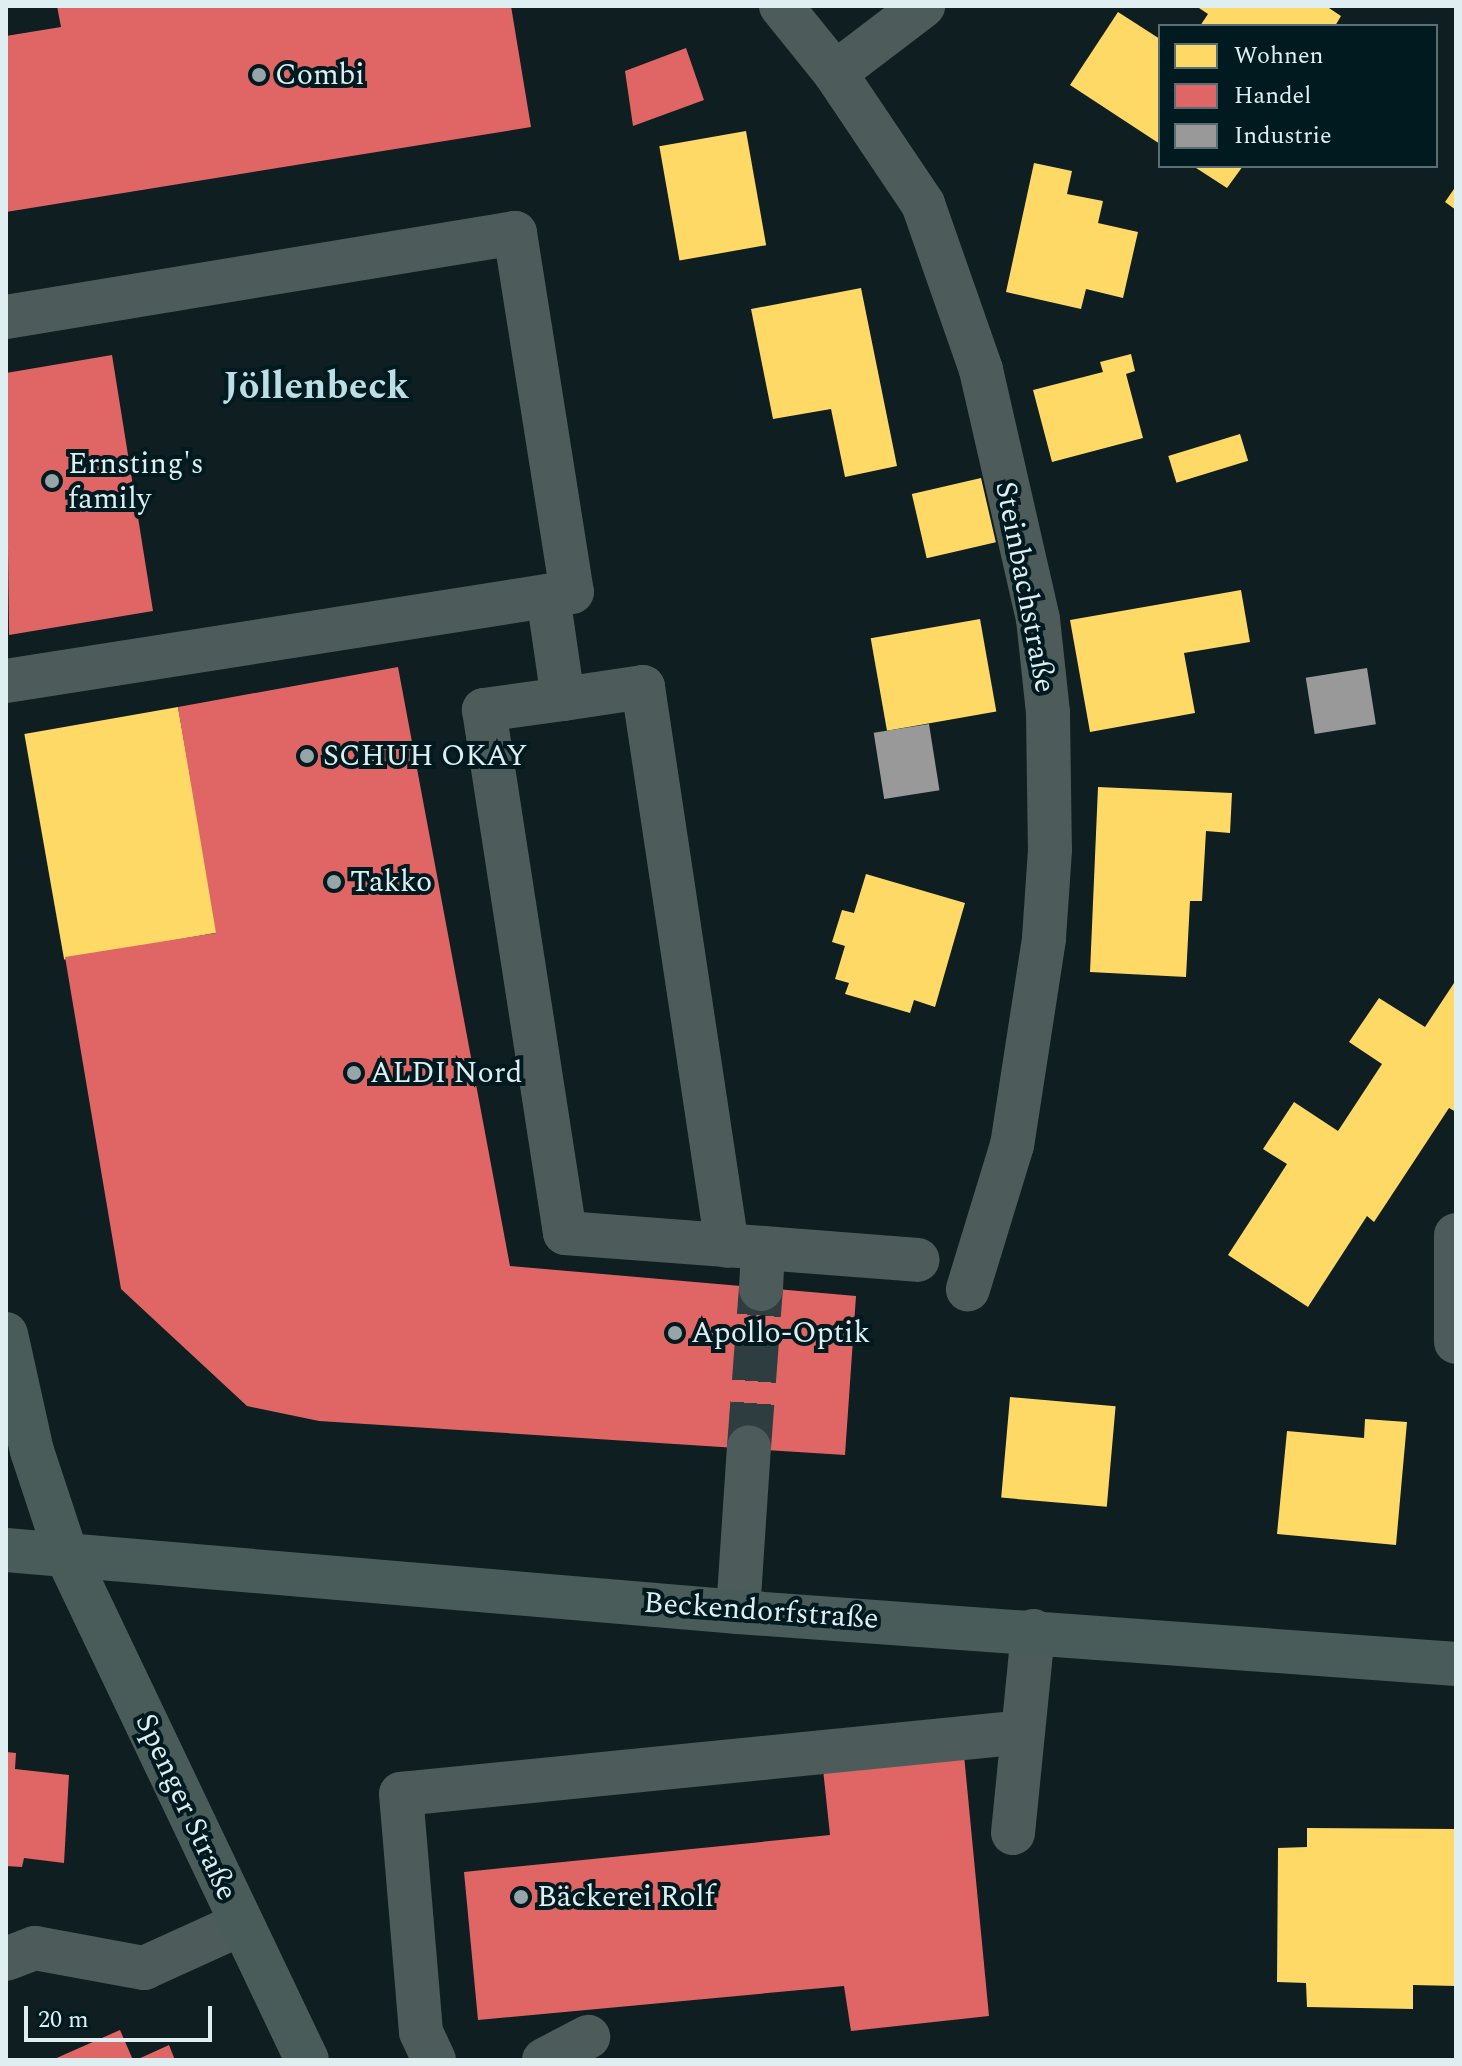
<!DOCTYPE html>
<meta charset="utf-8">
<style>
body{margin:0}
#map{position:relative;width:1462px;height:2066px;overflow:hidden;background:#0e1e21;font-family:Spectral,serif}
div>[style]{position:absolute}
.homes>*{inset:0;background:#ffd966;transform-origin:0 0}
.shops>*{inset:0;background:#e06666}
.industry>*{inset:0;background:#999;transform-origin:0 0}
.minor-tunnel>*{height:44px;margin-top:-22px;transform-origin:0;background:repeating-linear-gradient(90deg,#2d3d40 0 44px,transparent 0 66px)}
.minor>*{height:44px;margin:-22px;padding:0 22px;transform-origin:22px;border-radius:22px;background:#4d5c5a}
.major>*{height:44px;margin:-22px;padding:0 22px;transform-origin:22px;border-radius:22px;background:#495c5a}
.dots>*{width:22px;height:22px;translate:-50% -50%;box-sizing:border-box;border:4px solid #001a1f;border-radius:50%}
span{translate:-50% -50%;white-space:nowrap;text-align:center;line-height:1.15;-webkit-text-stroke:8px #001a1f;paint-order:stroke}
.poi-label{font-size:30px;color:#deeef1}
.left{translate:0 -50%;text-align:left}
.street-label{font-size:30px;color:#deeef1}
.district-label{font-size:38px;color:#bddee5;font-weight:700}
.frame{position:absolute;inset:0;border:8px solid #deeef1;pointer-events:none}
.legend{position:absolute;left:1158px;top:24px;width:280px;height:144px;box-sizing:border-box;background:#001a1f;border:2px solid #596f73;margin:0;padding:10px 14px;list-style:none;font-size:24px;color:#deeef1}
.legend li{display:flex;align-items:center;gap:16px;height:40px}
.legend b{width:40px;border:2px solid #596f73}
.scale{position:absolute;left:24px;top:2006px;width:188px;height:36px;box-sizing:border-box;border:4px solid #deeef1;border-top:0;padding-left:10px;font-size:24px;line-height:28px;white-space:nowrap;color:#deeef1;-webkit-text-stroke:6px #001a1f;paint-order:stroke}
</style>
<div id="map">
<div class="homes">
<i style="clip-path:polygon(1196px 6px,1326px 6px,1341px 16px,1335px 26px,1200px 26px,1208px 14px)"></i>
<i style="clip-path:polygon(1118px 12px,1160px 39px,1160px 144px,1070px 85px)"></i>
<i style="left:746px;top:131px;width:116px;height:88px;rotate:80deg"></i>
<i style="clip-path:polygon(1034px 163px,1072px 171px,1067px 194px,1103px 201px,1098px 223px,1138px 232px,1123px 298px,1086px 289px,1081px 309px,1006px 292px)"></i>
<i style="clip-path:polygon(1193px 166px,1243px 166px,1227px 188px)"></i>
<i style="clip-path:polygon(1456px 186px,1456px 210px,1445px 202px)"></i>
<i style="clip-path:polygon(861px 288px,897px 466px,845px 477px,831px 409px,773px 419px,751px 309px)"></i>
<i style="clip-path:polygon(1131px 354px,1135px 371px,1126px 374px,1143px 438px,1052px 462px,1033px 390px,1103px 372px,1100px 362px)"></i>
<i style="left:1240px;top:434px;width:28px;height:75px;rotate:73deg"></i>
<i style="left:981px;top:478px;width:66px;height:71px;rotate:77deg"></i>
<i style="clip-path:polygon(1241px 590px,1250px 642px,1184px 653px,1195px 713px,1090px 732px,1070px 620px)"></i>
<i style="left:980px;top:619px;width:94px;height:111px;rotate:80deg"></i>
<i style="left:178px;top:707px;width:229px;height:156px;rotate:80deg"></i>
<i style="clip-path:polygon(1098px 787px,1232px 793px,1230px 833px,1206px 831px,1202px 901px,1190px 901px,1186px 977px,1090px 972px)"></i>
<i style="clip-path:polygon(866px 874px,965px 903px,935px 1007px,914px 1000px,910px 1013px,845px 994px,849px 983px,835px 979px,845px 946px,832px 942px,842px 910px,854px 913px)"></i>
<i style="clip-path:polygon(1456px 980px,1456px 1112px,1449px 1108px,1374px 1222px,1367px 1216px,1308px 1307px,1228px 1255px,1287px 1164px,1263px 1149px,1294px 1102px,1338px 1131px,1382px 1064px,1349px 1042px,1379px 998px,1425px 1027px)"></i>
<i style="left:1010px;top:1397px;width:106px;height:101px;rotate:5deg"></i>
<i style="clip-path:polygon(1365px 1419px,1407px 1422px,1396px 1545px,1277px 1534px,1287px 1431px,1364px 1438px)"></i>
<i style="clip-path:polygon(1307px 1828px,1456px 1829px,1456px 1986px,1413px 1985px,1413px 2009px,1307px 2007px,1306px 1983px,1277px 1982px,1278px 1848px,1307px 1847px)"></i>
</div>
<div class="shops">
<i style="clip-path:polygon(57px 6px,511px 6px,531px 127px,6px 212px,6px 36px,61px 27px)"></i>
<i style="clip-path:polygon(686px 48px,704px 100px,633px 126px,625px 71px)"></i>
<i style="clip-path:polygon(112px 355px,153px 611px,9px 635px,6px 373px)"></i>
<i style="clip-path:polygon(398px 667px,510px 1266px,856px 1296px,845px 1455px,319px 1421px,247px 1406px,121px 1289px,65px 957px,216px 933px,178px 707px)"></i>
<i style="clip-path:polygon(6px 1752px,16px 1753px,15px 1769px,69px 1775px,64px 1863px,24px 1858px,22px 1867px,6px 1866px)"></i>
<i style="clip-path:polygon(964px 1755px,989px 2016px,851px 2031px,844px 1986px,478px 2020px,464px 1872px,830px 1835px,823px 1769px)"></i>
<i style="clip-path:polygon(120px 2030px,133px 2060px,52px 2060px)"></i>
<i style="clip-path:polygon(169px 2045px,175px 2060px,136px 2060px)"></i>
</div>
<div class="industry">
<i style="left:1367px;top:668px;width:57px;height:62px;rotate:81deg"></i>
<i style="left:929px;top:724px;width:67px;height:56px;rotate:81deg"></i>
</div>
<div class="minor-tunnel">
<i style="left:749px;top:1447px;width:158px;rotate:-85.7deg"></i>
</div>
<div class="minor">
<i style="left:781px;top:6px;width:86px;rotate:51.1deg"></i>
<i style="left:835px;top:73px;width:158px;rotate:56.1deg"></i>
<i style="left:923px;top:204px;width:176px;rotate:70.7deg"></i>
<i style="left:981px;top:370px;width:255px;rotate:77.1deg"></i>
<i style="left:1038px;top:619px;width:95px;rotate:83.9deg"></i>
<i style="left:1048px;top:713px;width:137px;rotate:89.2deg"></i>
<i style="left:1050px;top:850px;width:89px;rotate:93.9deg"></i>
<i style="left:1044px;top:939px;width:208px;rotate:98.8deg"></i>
<i style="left:1012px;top:1145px;width:151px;rotate:107deg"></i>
<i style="left:835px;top:73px;width:111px;rotate:-37.3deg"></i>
<i style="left:6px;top:317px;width:516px;rotate:-9.37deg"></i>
<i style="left:515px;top:233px;width:363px;rotate:81deg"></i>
<i style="left:572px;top:592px;width:573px;rotate:171.06deg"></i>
<i style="left:548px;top:596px;width:104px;rotate:81.7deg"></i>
<i style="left:563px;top:699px;width:80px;rotate:172.1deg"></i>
<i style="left:484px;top:710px;width:529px;rotate:81.2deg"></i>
<i style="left:565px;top:1233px;width:199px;rotate:4.3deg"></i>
<i style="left:763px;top:1248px;width:41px;rotate:92.8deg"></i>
<i style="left:563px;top:699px;width:81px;rotate:-8.5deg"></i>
<i style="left:643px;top:687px;width:565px;rotate:81.45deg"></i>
<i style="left:1456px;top:1235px;width:107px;rotate:90deg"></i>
<i style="left:763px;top:1248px;width:155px;rotate:4.4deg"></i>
<i style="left:738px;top:1612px;width:165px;rotate:-86.2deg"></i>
<i style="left:1013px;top:1833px;width:203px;rotate:-84.3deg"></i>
<i style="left:6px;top:1959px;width:31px;rotate:-21deg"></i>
<i style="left:35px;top:1948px;width:111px;rotate:10.4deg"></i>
<i style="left:144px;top:1968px;width:107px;rotate:-24.4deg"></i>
<i style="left:434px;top:2060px;width:31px;rotate:-115deg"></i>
<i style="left:421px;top:2032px;width:239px;rotate:-94.8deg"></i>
<i style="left:401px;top:1794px;width:625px;rotate:-5.69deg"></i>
<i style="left:544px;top:2060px;width:50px;rotate:-27.6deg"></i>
</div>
<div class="major">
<i style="left:6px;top:1334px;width:120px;rotate:77.5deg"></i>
<i style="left:32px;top:1451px;width:108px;rotate:71.7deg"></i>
<i style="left:66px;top:1554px;width:560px;rotate:64.53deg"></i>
<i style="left:6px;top:1550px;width:735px;rotate:4.84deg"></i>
<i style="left:738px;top:1612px;width:720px;rotate:4.14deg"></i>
</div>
<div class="dots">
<i style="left:259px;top:75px;background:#95a5a8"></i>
<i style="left:52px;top:481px;background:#95a5a8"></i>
<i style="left:307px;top:756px;background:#95a5a8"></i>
<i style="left:334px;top:882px;background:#95a5a8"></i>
<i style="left:354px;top:1073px;background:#95a5a8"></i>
<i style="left:675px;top:1333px;background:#95a5a8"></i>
<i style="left:521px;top:1897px;background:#95a5a8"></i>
</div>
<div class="poi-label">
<span class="left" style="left:275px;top:75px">Combi</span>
<span class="left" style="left:68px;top:481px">Ernsting's<br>family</span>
<span class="left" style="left:323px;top:756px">SCHUH OKAY</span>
<span class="left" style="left:350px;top:882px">Takko</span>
<span class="left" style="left:370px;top:1073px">ALDI Nord</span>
<span class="left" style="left:691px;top:1333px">Apollo-Optik</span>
<span class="left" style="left:537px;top:1897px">Bäckerei Rolf</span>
</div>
<div class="street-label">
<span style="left:1025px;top:587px;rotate:79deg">Steinbachstraße</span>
<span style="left:761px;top:1611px;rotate:4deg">Beckendorfstraße</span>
<span style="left:186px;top:1807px;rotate:65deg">Spenger Straße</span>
</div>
<div class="district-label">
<span style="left:316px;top:388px">Jöllenbeck</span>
</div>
<div class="frame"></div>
<ul class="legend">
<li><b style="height:22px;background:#ffd966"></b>Wohnen</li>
<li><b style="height:22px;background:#e06666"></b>Handel</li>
<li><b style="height:22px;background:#999"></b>Industrie</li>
</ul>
<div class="scale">20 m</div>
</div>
